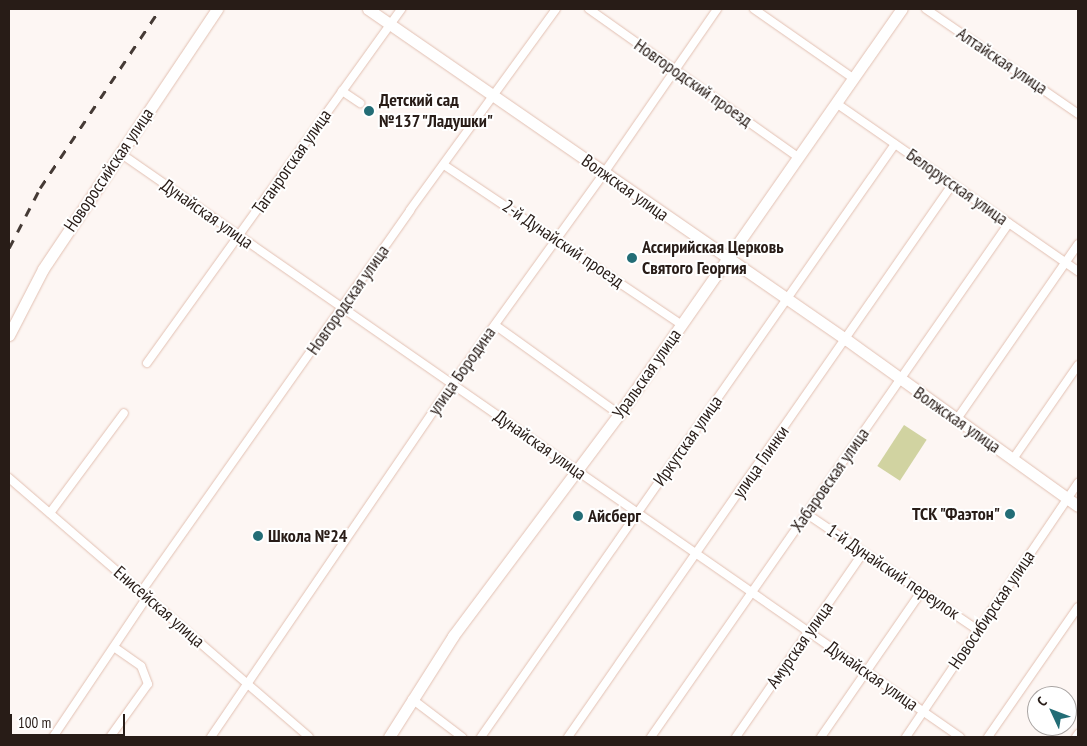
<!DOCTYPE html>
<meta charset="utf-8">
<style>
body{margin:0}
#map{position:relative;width:1087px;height:746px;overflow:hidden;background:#fdf6f3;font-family:"PT Sans Narrow",sans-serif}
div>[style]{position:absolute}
.green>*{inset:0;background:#d1d3a1;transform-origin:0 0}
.roads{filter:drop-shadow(0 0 1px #e2c0b2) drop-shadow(0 0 1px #e2c0b2)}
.street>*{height:8px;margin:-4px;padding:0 4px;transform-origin:4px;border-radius:4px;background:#fff}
.secondary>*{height:11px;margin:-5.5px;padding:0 5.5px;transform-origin:5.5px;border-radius:5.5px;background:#fff}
.rail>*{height:2.5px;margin-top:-1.25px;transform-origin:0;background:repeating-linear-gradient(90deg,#453a35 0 9px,transparent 0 18px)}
.dots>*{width:14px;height:14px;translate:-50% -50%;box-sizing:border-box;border:2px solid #fff;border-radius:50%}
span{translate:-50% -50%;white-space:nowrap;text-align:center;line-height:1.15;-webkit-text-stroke:4px #fff;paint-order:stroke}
.street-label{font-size:18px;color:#281c17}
.poi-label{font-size:18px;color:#281c17;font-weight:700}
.left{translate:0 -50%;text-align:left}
.right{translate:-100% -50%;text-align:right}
.frame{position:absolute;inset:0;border:10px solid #281c17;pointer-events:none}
.north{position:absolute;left:1027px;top:686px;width:50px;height:50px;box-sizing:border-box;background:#fff;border:1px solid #a9a4a2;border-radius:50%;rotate:313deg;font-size:14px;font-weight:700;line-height:20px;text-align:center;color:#281c17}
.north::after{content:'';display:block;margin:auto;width:18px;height:22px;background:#236d76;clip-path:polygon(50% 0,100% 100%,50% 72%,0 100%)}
.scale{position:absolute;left:10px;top:714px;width:115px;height:22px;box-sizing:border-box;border:2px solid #281c17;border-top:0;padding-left:6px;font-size:15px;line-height:18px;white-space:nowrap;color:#281c17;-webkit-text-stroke:4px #fff;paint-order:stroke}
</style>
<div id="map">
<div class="green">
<i style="left:904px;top:425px;width:27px;height:49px;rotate:33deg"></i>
</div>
<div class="roads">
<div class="street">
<i style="left:589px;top:9px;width:256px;rotate:35.3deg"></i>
<i style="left:754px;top:9px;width:121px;rotate:34.9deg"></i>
<i style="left:926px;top:9px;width:185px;rotate:34.6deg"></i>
<i style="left:342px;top:91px;width:22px;rotate:34deg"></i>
<i style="left:836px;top:103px;width:295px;rotate:34.8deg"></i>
<i style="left:120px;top:153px;width:1023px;rotate:34.81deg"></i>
<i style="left:444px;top:165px;width:285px;rotate:33.9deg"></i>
<i style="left:495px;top:325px;width:153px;rotate:35.7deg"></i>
<i style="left:147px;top:363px;width:436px;rotate:-54.3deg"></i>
<i style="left:957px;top:419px;width:213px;rotate:-55.3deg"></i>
<i style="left:1013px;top:459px;width:114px;rotate:-55.3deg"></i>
<i style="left:9px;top:478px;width:396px;rotate:40.8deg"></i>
<i style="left:50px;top:513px;width:124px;rotate:-53.5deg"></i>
<i style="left:807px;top:514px;width:208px;rotate:34.2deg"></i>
<i style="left:141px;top:592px;width:467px;rotate:-54.8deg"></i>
<i style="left:410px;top:210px;width:248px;rotate:-54deg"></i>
<i style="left:412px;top:699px;width:63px;rotate:37.2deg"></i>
<i style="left:53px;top:737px;width:169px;rotate:-56.1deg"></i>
<i style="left:110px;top:737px;width:65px;rotate:-54.4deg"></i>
<i style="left:148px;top:684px;width:19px;rotate:-111deg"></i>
<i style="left:141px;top:666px;width:32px;rotate:-145deg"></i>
<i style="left:211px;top:737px;width:427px;rotate:-55.7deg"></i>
<i style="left:452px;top:384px;width:260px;rotate:-54.2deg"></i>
<i style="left:604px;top:173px;width:199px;rotate:-55.4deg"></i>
<i style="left:481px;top:737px;width:723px;rotate:-55.08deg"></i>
<i style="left:568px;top:737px;width:672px;rotate:-55.18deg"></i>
<i style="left:651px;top:737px;width:626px;rotate:-55.14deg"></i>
<i style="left:736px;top:737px;width:224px;rotate:-55.4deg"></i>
<i style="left:821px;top:737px;width:176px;rotate:-55.4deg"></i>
<i style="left:906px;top:737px;width:307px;rotate:-55.9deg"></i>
<i style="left:988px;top:737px;width:158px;rotate:-55.3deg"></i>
<i style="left:1076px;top:737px;width:4px;rotate:-56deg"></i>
</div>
<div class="secondary">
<i style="left:368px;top:9px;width:582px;rotate:34.65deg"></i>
<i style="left:847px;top:340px;width:284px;rotate:35.7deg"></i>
<i style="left:9px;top:335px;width:74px;rotate:-62.7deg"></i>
<i style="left:43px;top:269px;width:313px;rotate:-56.2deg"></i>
<i style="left:389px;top:737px;width:120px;rotate:-57.6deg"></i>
<i style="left:453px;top:636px;width:277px;rotate:-53.2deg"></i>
<i style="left:619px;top:414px;width:494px;rotate:-55.1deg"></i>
</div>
</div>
<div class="rail">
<i style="left:9px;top:248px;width:68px;rotate:-62.7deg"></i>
<i style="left:40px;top:188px;width:216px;rotate:-56.2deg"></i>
</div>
<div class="dots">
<i style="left:369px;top:111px;background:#236d76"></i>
<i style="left:632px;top:258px;background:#236d76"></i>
<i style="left:1010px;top:514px;background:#236d76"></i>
<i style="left:578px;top:516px;background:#236d76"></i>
<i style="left:258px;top:536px;background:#236d76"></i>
</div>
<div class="street-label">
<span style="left:1002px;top:61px;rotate:34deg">Алтайская улица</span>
<span style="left:693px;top:83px;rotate:35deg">Новгородский проезд</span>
<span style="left:292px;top:162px;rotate:-55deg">Таганрогская улица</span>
<span style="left:109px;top:170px;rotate:-56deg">Новороссийская улица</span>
<span style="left:957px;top:187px;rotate:35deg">Белорусская улица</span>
<span style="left:625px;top:188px;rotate:35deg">Волжская улица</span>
<span style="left:207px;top:214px;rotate:35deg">Дунайская улица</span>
<span style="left:563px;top:244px;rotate:34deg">2-й Дунайский проезд</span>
<span style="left:348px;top:300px;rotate:-55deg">Новгородская улица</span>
<span style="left:462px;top:371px;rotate:-55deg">улица Бородина</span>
<span style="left:647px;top:374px;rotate:-55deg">Уральская улица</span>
<span style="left:957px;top:420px;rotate:35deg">Волжская улица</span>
<span style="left:688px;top:441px;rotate:-55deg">Иркутская улица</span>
<span style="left:540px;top:445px;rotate:35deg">Дунайская улица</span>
<span style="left:761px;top:462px;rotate:-55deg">улица Глинки</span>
<span style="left:830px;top:480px;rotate:-55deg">Хабаровская улица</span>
<span style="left:893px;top:572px;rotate:34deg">1-й Дунайский переулок</span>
<span style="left:159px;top:607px;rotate:41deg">Енисейская улица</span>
<span style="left:992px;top:610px;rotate:-56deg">Новосибирская улица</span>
<span style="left:800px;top:645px;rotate:-55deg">Амурская улица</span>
<span style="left:872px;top:676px;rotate:35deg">Дунайская улица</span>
</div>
<div class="poi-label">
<span class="left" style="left:379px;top:111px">Детский сад<br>№137 "Ладушки"</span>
<span class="left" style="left:642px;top:258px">Ассирийская Церковь<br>Святого Георгия</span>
<span class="right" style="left:1000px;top:514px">ТСК "Фаэтон"</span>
<span class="left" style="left:588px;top:516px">Айсберг</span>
<span class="left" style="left:268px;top:536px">Школа №24</span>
</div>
<div class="frame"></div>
<div class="north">С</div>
<div class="scale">100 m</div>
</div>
